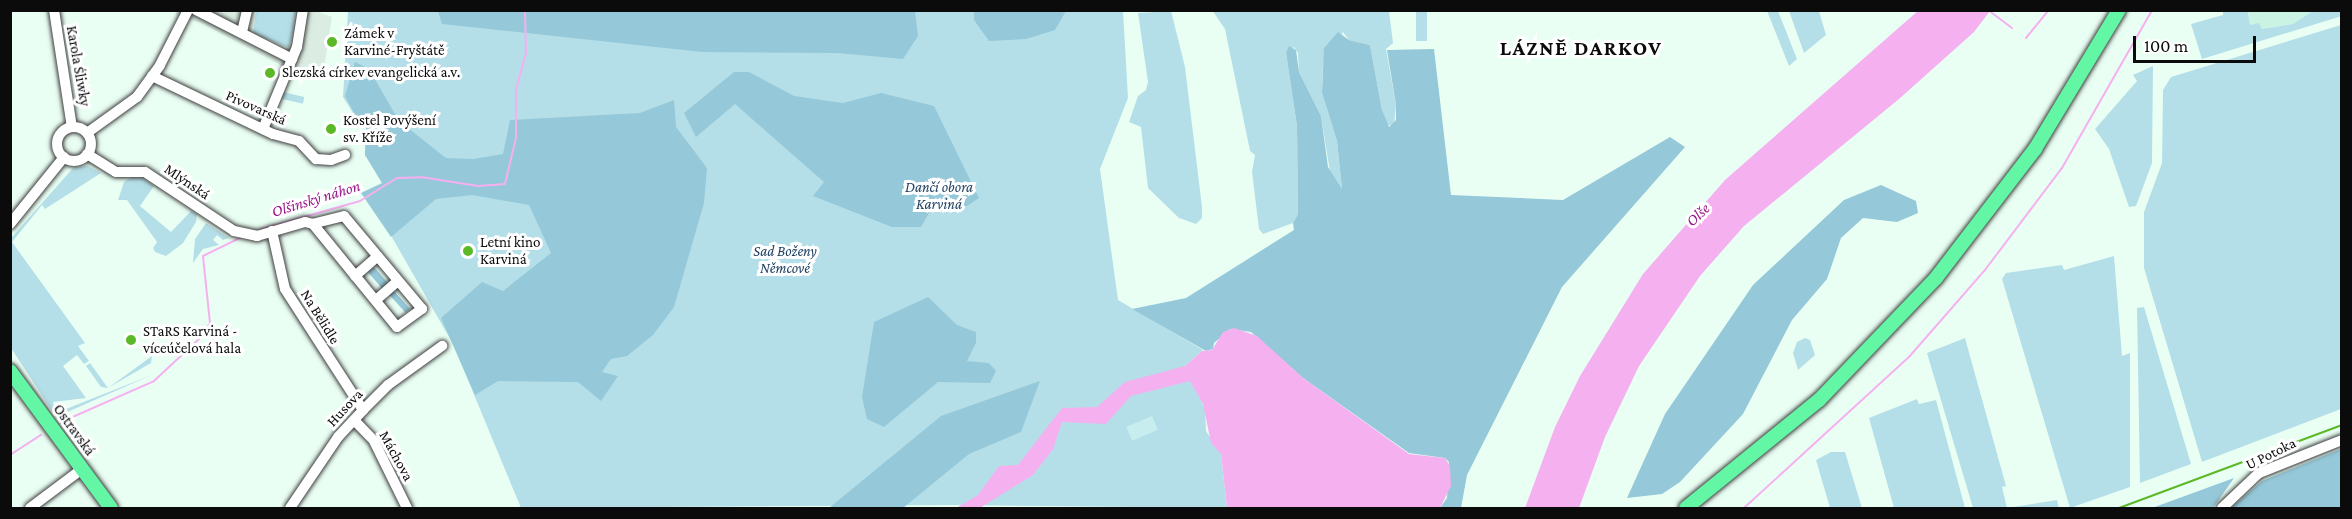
<!DOCTYPE html>
<meta charset="utf-8">
<style>
body{margin:0}
#map{position:relative;width:2352px;height:519px;overflow:hidden;background:#eafff4;font-family:"Crimson Pro",serif}
div>[style]{position:absolute}
.farmland>*{inset:0;background:#cbf3e4}
.green>*{inset:0;background:#b5dfe8;transform-origin:0 0}
.forest>*{inset:0;background:#95c8d8;transform-origin:0 0}
.pitch>*{inset:0;background:#c7edef;transform-origin:0 0}
.plaza>*{inset:0;background:#dbede2}
.water>*{inset:0;background:#f5b0f0}
.stream>*{height:2px;margin:-1px;padding:0 1px;transform-origin:1px;border-radius:1px;background:#f5b0f0}
.roads{filter:drop-shadow(0 0 2px #3e3e3e) drop-shadow(0 0 2px #3e3e3e)}
.minor>*{height:10px;margin:-5px;padding:0 5px;transform-origin:5px;border-radius:5px;background:#fff}
.minor>.ring{margin:-5px;padding:0;box-sizing:content-box;background:none;border:10px solid #fff;border-radius:50%}
.major>*{height:14px;margin:-7px;padding:0 7px;transform-origin:7px;border-radius:7px;background:#63f6a4}
.rail>*{height:2px;margin:-1px;padding:0 1px;transform-origin:1px;border-radius:1px;background:#5bb827}
.dots>*{width:16px;height:16px;translate:-50% -50%;box-sizing:border-box;border:3px solid #fff;border-radius:50%}
span{translate:-50% -50%;white-space:nowrap;text-align:center;line-height:1.15;-webkit-text-stroke:6px #fff;paint-order:stroke}
.poi-label{font-size:15px;color:#0b0b0b}
.left{translate:0 -50%;text-align:left}
.street-label{font-size:15px;color:#0b0b0b}
.park-label{font-size:15px;color:#1e4061;font-style:italic}
.water-label{font-size:16px;color:#9a1889;font-style:italic}
.district-label{font-size:21px;color:#0b0b0b;font-weight:700;letter-spacing:1.5px}
.frame{position:absolute;inset:0;border:12px solid #0b0b0b;pointer-events:none}
.scale{position:absolute;left:2133px;top:36px;width:123px;height:27px;box-sizing:border-box;border:3px solid #0b0b0b;border-top:0;padding-left:8px;font-size:18px;line-height:21px;white-space:nowrap;color:#0b0b0b;-webkit-text-stroke:4px #fff;paint-order:stroke}
</style>
<div id="map">
<div class="farmland">
<i style="clip-path:polygon(2248px 11px,2313px 10px,2313px 12px,2293px 24px,2262px 29px,2250px 25px)"></i>
</div>
<div class="green">
<i style="clip-path:polygon(1212px 10px,1389px 11px,1393px 43px,1386px 49px,1396px 105px,1394px 126px,1387px 125px,1382px 110px,1370px 45px,1349px 40px,1343px 32px,1323px 66px,1322px 93px,1337px 141px,1342px 189px,1330px 172px,1321px 116px,1299px 72px,1298px 53px,1294px 47px,1286px 53px,1297px 126px,1298px 214px,1293px 223px,1263px 234px,1259px 229px,1252px 172px,1255px 155px,1250px 151px,1225px 29px)"></i>
<i style="clip-path:polygon(256px 11px,295px 11px,297px 16px,289px 48px,253px 33px)"></i>
<i style="clip-path:polygon(348px 11px,1123px 11px,1128px 98px,1100px 169px,1118px 300px,1203px 350px,1185px 366px,1205px 409px,1206px 431px,1221px 454px,1227px 508px,958px 505px,521px 508px,453px 344px,385px 225px,392px 221px,381px 177px,365px 155px,366px 127px,361px 126px,343px 97px)"></i>
<i style="clip-path:polygon(1171px 11px,1185px 67px,1202px 207px,1202px 218px,1196px 224px,1179px 218px,1148px 188px,1141px 127px,1129px 122px,1138px 96px,1146px 90px,1148px 82px,1138px 13px)"></i>
<i style="left:1416px;top:11px;width:11px;height:30px"></i>
<i style="clip-path:polygon(1767px 11px,1778px 11px,1797px 59px,1789px 66px)"></i>
<i style="clip-path:polygon(1789px 11px,1819px 11px,1826px 35px,1804px 53px)"></i>
<i style="clip-path:polygon(2223px 11px,2248px 11px,2250px 25px,2259px 23px,2262px 29px,2293px 24px,2313px 11px,2341px 11px,2342px 16px,2202px 59px,2191px 24px,2223px 15px)"></i>
<i style="clip-path:polygon(2341px 25px,2341px 409px,2202px 462px,2144px 268px,2144px 212px,2162px 163px,2163px 90px,2171px 77px)"></i>
<i style="clip-path:polygon(2153px 66px,2152px 163px,2136px 206px,2129px 207px,2109px 149px,2095px 129px,2137px 81px,2133px 75px)"></i>
<i style="left:283px;top:92px;width:22px;height:7px;rotate:13deg"></i>
<i style="clip-path:polygon(88px 166px,101px 173px,45px 209px,42px 205px,12px 242px,85px 343px,78px 346px,89px 361px,84px 364px,77px 355px,63px 366px,86px 398px,53px 402px,56px 413px,154px 374px,56px 417px,11px 348px,11px 238px,74px 167px)"></i>
<i style="clip-path:polygon(136px 174px,154px 186px,140px 206px,171px 232px,191px 211px,197px 214px,196px 222px,183px 243px,166px 256px,155px 252px,153px 248px,157px 242px,127px 200px,118px 200px,124px 182px)"></i>
<i style="clip-path:polygon(206px 223px,229px 238px,223px 240px,217px 235px,213px 240px,219px 245px,203px 249px,193px 263px,195px 239px)"></i>
<i style="clip-path:polygon(2114px 256px,2122px 356px,2130px 353px,2130px 487px,2070px 508px,2002px 279px,2006px 273px,2062px 265px,2064px 270px)"></i>
<i style="clip-path:polygon(2144px 307px,2191px 464px,2140px 483px,2137px 308px)"></i>
<i style="clip-path:polygon(1805px 338px,1810px 340px,1815px 355px,1798px 370px,1793px 353px,1797px 342px)"></i>
<i style="clip-path:polygon(1965px 338px,2006px 486px,2002px 487px,2007px 508px,2057px 500px,2059px 508px,1973px 508px,1927px 353px)"></i>
<i style="clip-path:polygon(152px 356px,151px 363px,108px 388px,101px 387px,86px 366px,90px 363px,108px 388px)"></i>
<i style="clip-path:polygon(1917px 399px,1919px 404px,1936px 400px,1965px 508px,1894px 508px,1869px 418px)"></i>
<i style="clip-path:polygon(1831px 452px,1845px 452px,1862px 508px,1830px 508px,1816px 460px)"></i>
</div>
<div class="forest">
<i style="clip-path:polygon(438px 11px,915px 11px,918px 36px,903px 59px,837px 53px,702px 52px,442px 24px)"></i>
<i style="clip-path:polygon(974px 11px,974px 10px,1066px 11px,1055px 30px,1026px 39px,989px 41px,974px 20px)"></i>
<i style="clip-path:polygon(1338px 32px,1349px 40px,1370px 45px,1382px 110px,1389px 127px,1396px 120px,1396px 105px,1387px 50px,1434px 49px,1451px 195px,1563px 200px,1670px 137px,1685px 147px,1562px 287px,1467px 475px,1461px 508px,1440px 508px,1447px 498px,1449px 462px,1445px 458px,1409px 453px,1303px 378px,1251px 332px,1230px 329px,1214px 343px,1213px 349px,1206px 351px,1132px 309px,1186px 298px,1294px 230px,1293px 223px,1298px 214px,1297px 126px,1286px 53px,1289px 46px,1296px 50px,1299px 72px,1321px 116px,1328px 167px,1342px 189px,1337px 141px,1322px 93px,1324px 48px)"></i>
<i style="clip-path:polygon(355px 62px,369px 69px,399px 121px,446px 158px,473px 159px,503px 154px,510px 120px,640px 113px,674px 100px,676px 127px,707px 168px,704px 203px,674px 307px,653px 335px,627px 356px,611px 359px,602px 372px,618px 376px,601px 401px,578px 382px,498px 381px,475px 395px,441px 318px,482px 282px,503px 291px,551px 253px,529px 205px,472px 195px,436px 199px,391px 237px,361px 193px,382px 183px,365px 155px,366px 127px,361px 126px,345px 96px)"></i>
<i style="clip-path:polygon(734px 72px,749px 72px,794px 96px,843px 103px,881px 93px,934px 106px,979px 198px,967px 206px,933px 206px,921px 227px,892px 227px,813px 196px,824px 182px,735px 104px,696px 137px,684px 113px)"></i>
<i style="clip-path:polygon(1881px 185px,1916px 201px,1918px 213px,1897px 222px,1863px 218px,1841px 238px,1827px 279px,1792px 320px,1743px 414px,1680px 482px,1662px 494px,1627px 498px,1665px 414px,1753px 285px,1844px 200px)"></i>
<i style="left:374px;top:267px;width:23px;height:8px;rotate:49deg"></i>
<i style="left:394px;top:291px;width:24px;height:6px;rotate:48deg"></i>
<i style="clip-path:polygon(928px 297px,957px 325px,976px 332px,976px 343px,967px 361px,989px 363px,996px 371px,990px 383px,938px 382px,884px 427px,867px 419px,862px 397px,874px 322px)"></i>
<i style="clip-path:polygon(1040px 381px,1021px 432px,969px 454px,903px 508px,829px 508px,941px 416px)"></i>
<i style="clip-path:polygon(2341px 449px,2341px 508px,2231px 508px,2262px 481px)"></i>
<i style="clip-path:polygon(2234px 478px,2213px 508px,2152px 508px)"></i>
</div>
<div class="pitch">
<i style="left:1152px;top:416px;width:15px;height:28px;rotate:67deg"></i>
</div>
<div class="plaza">
<i style="clip-path:polygon(177px 11px,256px 11px,253px 33px,285px 49px,291px 45px,295px 11px,316px 11px,332px 17px,324px 68px,309px 64px,305px 75px,288px 69px,201px 23px,176px 15px)"></i>
</div>
<div class="water">
<i style="clip-path:polygon(1919px 10px,1990px 11px,1974px 32px,1899px 99px,1744px 226px,1700px 276px,1639px 366px,1605px 437px,1579px 508px,1525px 508px,1555px 427px,1580px 376px,1643px 274px,1725px 180px)"></i>
<i style="clip-path:polygon(1234px 328px,1257px 336px,1303px 378px,1409px 454px,1445px 458px,1450px 466px,1451px 486px,1440px 508px,1227px 508px,1221px 454px,1211px 443px,1203px 404px,1190px 381px,1131px 396px,1106px 424px,1062px 422px,1053px 449px,1033px 475px,980px 508px,956px 508px,978px 495px,999px 466px,1018px 465px,1062px 408px,1097px 407px,1125px 382px,1185px 366px,1202px 351px,1212px 350px,1223px 332px)"></i>
</div>
<div class="stream">
<i style="left:1988px;top:10px;width:30px;rotate:37deg"></i>
<i style="left:2026px;top:38px;width:36px;rotate:-51deg"></i>
<i style="left:261px;top:229px;width:103px;rotate:-15.8deg"></i>
<i style="left:360px;top:201px;width:44px;rotate:-31.9deg"></i>
<i style="left:397px;top:178px;width:24px;rotate:-2deg"></i>
<i style="left:421px;top:177px;width:58px;rotate:9deg"></i>
<i style="left:478px;top:186px;width:27px;rotate:-4deg"></i>
<i style="left:505px;top:184px;width:47px;rotate:-76.6deg"></i>
<i style="left:516px;top:138px;width:48px;rotate:-90deg"></i>
<i style="left:516px;top:90px;width:39px;rotate:-75deg"></i>
<i style="left:526px;top:52px;width:42px;rotate:-91.4deg"></i>
<i style="left:68px;top:419px;width:94px;rotate:-23.8deg"></i>
<i style="left:154px;top:381px;width:63px;rotate:-43.1deg"></i>
<i style="left:200px;top:338px;width:18px;rotate:-56deg"></i>
<i style="left:210px;top:323px;width:67px;rotate:-96deg"></i>
<i style="left:203px;top:256px;width:43px;rotate:-26deg"></i>
<i style="left:10px;top:455px;width:37px;rotate:-33deg"></i>
<i style="left:1744px;top:508px;width:224px;rotate:-42.5deg"></i>
<i style="left:1909px;top:357px;width:116px;rotate:-48.9deg"></i>
<i style="left:1985px;top:270px;width:128px;rotate:-53deg"></i>
<i style="left:2062px;top:168px;width:182px;rotate:-60.3deg"></i>
</div>
<div class="roads">
<div class="minor">
<i style="left:54px;top:10px;width:118px;rotate:81.3deg"></i>
<i style="left:196px;top:10px;width:108px;rotate:27deg"></i>
<i style="left:242px;top:32px;width:23px;rotate:-77deg"></i>
<i style="left:152px;top:76px;width:134px;rotate:25.6deg"></i>
<i style="left:273px;top:134px;width:27px;rotate:15deg"></i>
<i style="left:299px;top:141px;width:25px;rotate:47deg"></i>
<i style="left:316px;top:159px;width:15px;rotate:4deg"></i>
<i style="left:331px;top:160px;width:15px;rotate:-20deg"></i>
<i class="ring" style="left:57px;top:127px;width:24px;height:24px"></i>
<i style="left:263px;top:129px;width:89px;rotate:-67.5deg"></i>
<i style="left:297px;top:47px;width:37px;rotate:-81deg"></i>
<i style="left:87px;top:133px;width:62px;rotate:-35.8deg"></i>
<i style="left:137px;top:97px;width:39px;rotate:-54deg"></i>
<i style="left:160px;top:65px;width:62px;rotate:-63deg"></i>
<i style="left:87px;top:154px;width:34px;rotate:32deg"></i>
<i style="left:116px;top:172px;width:29px"></i>
<i style="left:145px;top:172px;width:107px;rotate:33.5deg"></i>
<i style="left:234px;top:231px;width:24px;rotate:12deg"></i>
<i style="left:257px;top:236px;width:50px;rotate:-16.3deg"></i>
<i style="left:305px;top:222px;width:8px;rotate:14deg"></i>
<i style="left:313px;top:224px;width:133px;rotate:50.8deg"></i>
<i style="left:397px;top:327px;width:31px;rotate:-36deg"></i>
<i style="left:422px;top:309px;width:121px;rotate:-130deg"></i>
<i style="left:344px;top:216px;width:32px;rotate:166deg"></i>
<i style="left:10px;top:224px;width:86px;rotate:-51.1deg"></i>
<i style="left:272px;top:231px;width:59px;rotate:77.4deg"></i>
<i style="left:285px;top:289px;width:144px;rotate:57.2deg"></i>
<i style="left:355px;top:276px;width:30px;rotate:-41deg"></i>
<i style="left:376px;top:300px;width:29px;rotate:-41deg"></i>
<i style="left:355px;top:421px;width:28px;rotate:46deg"></i>
<i style="left:374px;top:441px;width:75px;rotate:63.8deg"></i>
<i style="left:30px;top:508px;width:65px;rotate:-36.9deg"></i>
<i style="left:290px;top:508px;width:86px;rotate:-55.9deg"></i>
<i style="left:338px;top:437px;width:37px;rotate:-47deg"></i>
<i style="left:363px;top:410px;width:35px;rotate:-45deg"></i>
<i style="left:388px;top:385px;width:67px;rotate:-35.8deg"></i>
<i style="left:2222px;top:508px;width:51px;rotate:-43.4deg"></i>
<i style="left:2259px;top:473px;width:89px;rotate:-21.7deg"></i>
</div>
<div class="major">
<i style="left:10px;top:371px;width:170px;rotate:53.6deg"></i>
<i style="left:1686px;top:508px;width:171px;rotate:-39.1deg"></i>
<i style="left:1819px;top:400px;width:169px;rotate:-46.2deg"></i>
<i style="left:1936px;top:278px;width:163px;rotate:-52.5deg"></i>
<i style="left:2035px;top:149px;width:162px;rotate:-58.9deg"></i>
</div>
</div>
<div class="rail">
<i style="left:2119px;top:508px;width:238px;rotate:-20.4deg"></i>
</div>
<div class="dots">
<i style="left:332px;top:42px;background:#5bb827"></i>
<i style="left:270px;top:73px;background:#5bb827"></i>
<i style="left:331px;top:129px;background:#5bb827"></i>
<i style="left:468px;top:251px;background:#5bb827"></i>
<i style="left:131px;top:340px;background:#5bb827"></i>
</div>
<div class="poi-label">
<span class="left" style="left:344px;top:42px">Zámek v<br>Karviné-Fryštátě</span>
<span class="left" style="left:282px;top:73px">Slezská církev evangelická a.v.</span>
<span class="left" style="left:343px;top:129px">Kostel Povýšení<br>sv. Kříže</span>
<span class="left" style="left:480px;top:251px">Letní kino<br>Karviná</span>
<span class="left" style="left:143px;top:340px">STaRS Karviná -<br>víceúčelová hala</span>
</div>
<div class="street-label">
<span style="left:78px;top:66px;rotate:80deg">Karola Śliwky</span>
<span style="left:256px;top:108px;rotate:24deg">Pivovarská</span>
<span style="left:187px;top:182px;rotate:34deg">Mlýnská</span>
<span style="left:320px;top:317px;rotate:58deg">Na Bělidle</span>
<span style="left:345px;top:408px;rotate:-47deg">Husova</span>
<span style="left:74px;top:430px;rotate:54deg">Ostravská</span>
<span style="left:2271px;top:454px;rotate:-26deg">U Potoka</span>
<span style="left:396px;top:456px;rotate:61deg">Máchova</span>
</div>
<div class="park-label">
<span style="left:939px;top:196px">Dančí obora<br>Karviná</span>
<span style="left:785px;top:260px">Sad Boženy<br>Němcové</span>
</div>
<div class="water-label">
<span style="left:316px;top:199px;rotate:-17deg">Olšinský náhon</span>
<span style="left:1698px;top:215px;rotate:-44deg">Olše</span>
</div>
<div class="district-label">
<span style="left:1581px;top:48px">LÁZNĚ DARKOV</span>
</div>
<div class="frame"></div>
<div class="scale">100 m</div>
</div>
